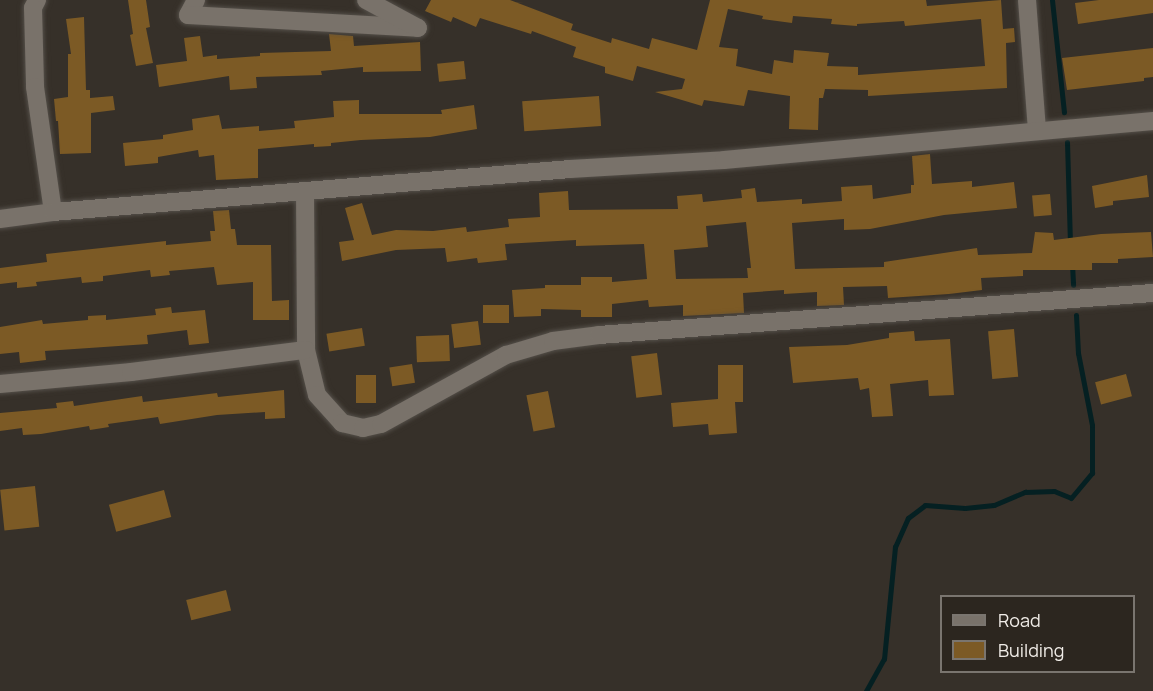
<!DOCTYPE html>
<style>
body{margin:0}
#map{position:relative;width:1153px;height:691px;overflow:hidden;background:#363029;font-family:Manrope,sans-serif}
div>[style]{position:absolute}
.stream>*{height:5px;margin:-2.5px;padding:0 2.5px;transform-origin:2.5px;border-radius:2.5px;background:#052022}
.building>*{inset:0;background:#7c5a25;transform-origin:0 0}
.roads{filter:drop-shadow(0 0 2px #544f49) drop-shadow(0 0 2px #544f49)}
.street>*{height:18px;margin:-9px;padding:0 9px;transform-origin:9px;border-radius:9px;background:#79726a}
span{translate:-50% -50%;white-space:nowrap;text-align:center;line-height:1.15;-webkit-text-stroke:6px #2c261f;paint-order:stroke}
.legend{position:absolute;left:940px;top:595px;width:195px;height:78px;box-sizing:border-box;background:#2c261f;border:2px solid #7a756f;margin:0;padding:8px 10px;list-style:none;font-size:18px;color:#f0ece7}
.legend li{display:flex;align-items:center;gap:12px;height:30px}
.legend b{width:30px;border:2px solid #7a756f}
</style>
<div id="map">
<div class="stream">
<i style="left:1052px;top:0;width:113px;rotate:83.9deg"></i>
<i style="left:1067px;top:142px;width:101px;rotate:88.3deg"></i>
<i style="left:1072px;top:264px;width:21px;rotate:87deg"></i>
<i style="left:866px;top:691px;width:37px;rotate:-61deg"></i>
<i style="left:884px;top:659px;width:113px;rotate:-84.4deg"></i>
<i style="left:895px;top:547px;width:32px;rotate:-66deg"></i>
<i style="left:908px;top:518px;width:21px;rotate:-37deg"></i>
<i style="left:925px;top:505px;width:40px;rotate:4.3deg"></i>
<i style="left:965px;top:508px;width:29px;rotate:-6deg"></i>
<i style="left:994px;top:505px;width:34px;rotate:-23deg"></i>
<i style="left:1025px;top:492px;width:29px;rotate:-2deg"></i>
<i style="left:1054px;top:491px;width:18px;rotate:22deg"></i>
<i style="left:1071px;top:498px;width:33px;rotate:-50deg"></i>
<i style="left:1092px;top:473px;width:48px;rotate:-90deg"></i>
<i style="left:1092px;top:425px;width:73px;rotate:-101deg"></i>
<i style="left:1078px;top:353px;width:38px;rotate:-93deg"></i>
</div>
<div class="building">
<i style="clip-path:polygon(128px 0,146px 0,150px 27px,146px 28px,153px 63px,136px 66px,130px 35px,133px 34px)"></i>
<i style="clip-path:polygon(evenodd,431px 0,510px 0,573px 24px,571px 30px,611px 43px,612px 38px,649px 49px,652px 38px,697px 50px,710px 0,926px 0,927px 6px,1001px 0,1003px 29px,1014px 28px,1015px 42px,1006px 43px,1007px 88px,868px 96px,868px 90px,825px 89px,823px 98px,819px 98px,818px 130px,789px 129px,790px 96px,748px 90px,744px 106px,704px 100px,702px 106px,655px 92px,682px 89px,685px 79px,637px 66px,633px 81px,605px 73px,605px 67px,573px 57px,576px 47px,532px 31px,531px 34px,480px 18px,476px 27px,453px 17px,451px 22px,425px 11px,431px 0,728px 9px,763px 16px,762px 19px,792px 23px,793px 16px,832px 19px,831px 24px,857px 26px,857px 24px,904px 21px,905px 26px,981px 19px,985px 66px,858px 75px,858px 67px,827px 66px,829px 53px,794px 50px,793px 63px,774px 60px,772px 74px,736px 66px,738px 49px,719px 47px,728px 9px)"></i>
<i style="clip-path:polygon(1099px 0,1153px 0,1153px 13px,1078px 24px,1075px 3px)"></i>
<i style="clip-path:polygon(84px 17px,86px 90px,90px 90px,90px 98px,113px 96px,115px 110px,91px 113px,91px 153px,60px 154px,58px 121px,56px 121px,54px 99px,68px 97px,68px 54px,71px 54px,66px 19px)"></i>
<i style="clip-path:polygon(329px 34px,353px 36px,354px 46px,420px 42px,421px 71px,363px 72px,363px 67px,321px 71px,322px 75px,256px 77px,257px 88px,230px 90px,229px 76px,159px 87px,156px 65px,187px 61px,184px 38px,200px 36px,203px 57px,217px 55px,217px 59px,260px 56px,260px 53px,331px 51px)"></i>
<i style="clip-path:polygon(1153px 48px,1153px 77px,1144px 78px,1144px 81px,1067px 90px,1062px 58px)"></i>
<i style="left:464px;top:61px;width:18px;height:27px;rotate:84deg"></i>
<i style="left:599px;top:96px;width:30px;height:77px;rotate:86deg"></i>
<i style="clip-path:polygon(359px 100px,359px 114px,442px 114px,441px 110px,474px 105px,477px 129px,430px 137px,361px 140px,331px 143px,331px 146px,314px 147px,314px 144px,258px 149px,258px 178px,216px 180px,214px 155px,199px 157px,198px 150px,158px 157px,158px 163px,125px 166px,123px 143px,163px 139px,163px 135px,193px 130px,192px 119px,219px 115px,222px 129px,259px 126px,259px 131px,295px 128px,294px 121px,334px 117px,333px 101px)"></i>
<i style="clip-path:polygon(evenodd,930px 154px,932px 184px,972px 181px,972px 187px,1014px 182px,1017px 208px,944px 215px,870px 229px,844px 230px,844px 219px,792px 223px,795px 269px,884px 267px,884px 262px,977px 248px,978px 255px,1032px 253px,1035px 232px,1053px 233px,1054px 240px,1101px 234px,1151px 232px,1153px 257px,1118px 259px,1118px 263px,1092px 263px,1092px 270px,1023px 270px,1023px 276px,981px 278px,982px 290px,949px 294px,888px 298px,887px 286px,843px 287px,844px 305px,817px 306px,817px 292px,784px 294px,784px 290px,743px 293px,744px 313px,683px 316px,683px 305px,649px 307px,648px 300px,612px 304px,612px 317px,581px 317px,581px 310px,541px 309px,541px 316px,514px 317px,512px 290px,545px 288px,545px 285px,581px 285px,581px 277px,612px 277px,612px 282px,647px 279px,644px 244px,576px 246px,576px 240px,505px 244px,507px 260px,478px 263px,477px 258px,447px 262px,445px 248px,396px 250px,342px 261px,339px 242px,354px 240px,345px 208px,362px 203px,372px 235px,396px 230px,433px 231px,466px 227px,467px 232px,509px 227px,508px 219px,540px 217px,539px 193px,568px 191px,569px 210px,678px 209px,677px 196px,702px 194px,703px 202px,742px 198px,741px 190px,755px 188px,757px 202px,802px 199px,802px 204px,842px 201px,841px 187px,872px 185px,873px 199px,911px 193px,911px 185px,914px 185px,912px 156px,930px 154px,746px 222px,751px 268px,747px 268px,748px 278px,676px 279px,674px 250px,708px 247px,706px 226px,746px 222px)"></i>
<i style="clip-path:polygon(1147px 175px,1149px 197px,1113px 201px,1113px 205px,1095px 208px,1092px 186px)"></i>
<i style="left:1050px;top:194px;width:21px;height:18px;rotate:85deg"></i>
<i style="clip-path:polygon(229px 210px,231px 229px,235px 229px,237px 245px,271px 245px,272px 301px,289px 300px,289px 320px,253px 320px,253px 282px,217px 285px,214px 267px,169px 271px,170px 275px,151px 277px,150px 270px,103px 276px,103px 281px,82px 283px,81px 277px,36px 282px,37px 286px,17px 288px,17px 282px,0 284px,0 268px,47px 262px,46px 254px,166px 241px,166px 245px,211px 241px,210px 231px,215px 231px,213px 211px)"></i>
<i style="left:483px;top:305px;width:26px;height:18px"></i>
<i style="clip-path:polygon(171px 307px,172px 313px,205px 310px,209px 343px,189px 345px,187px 330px,147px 335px,148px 344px,45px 351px,46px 360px,20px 363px,19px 352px,0 354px,0 327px,42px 320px,43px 324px,88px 320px,88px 316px,106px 315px,106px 320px,156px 315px,155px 309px)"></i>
<i style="left:478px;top:321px;width:24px;height:27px;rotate:83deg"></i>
<i style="left:362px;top:328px;width:18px;height:36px;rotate:81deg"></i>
<i style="left:1014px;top:329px;width:48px;height:26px;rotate:85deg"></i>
<i style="clip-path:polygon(914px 331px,915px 341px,950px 339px,954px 395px,929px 396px,928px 380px,890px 384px,893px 416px,872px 417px,869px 388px,860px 390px,858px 378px,793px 383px,789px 347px,847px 345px,889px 338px,889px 333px)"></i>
<i style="left:449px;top:335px;width:26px;height:33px;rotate:88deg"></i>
<i style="left:657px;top:353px;width:42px;height:26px;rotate:83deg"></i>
<i style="left:412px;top:364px;width:19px;height:23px;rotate:81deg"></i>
<i style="clip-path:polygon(718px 365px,743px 365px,743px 402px,735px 402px,737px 433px,709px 435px,708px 424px,673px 427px,671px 403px,718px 399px)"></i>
<i style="left:1126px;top:374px;width:23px;height:32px;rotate:75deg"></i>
<i style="left:356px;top:375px;width:20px;height:28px"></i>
<i style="clip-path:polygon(284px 390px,285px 418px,265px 419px,265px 412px,217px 415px,160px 424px,158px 417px,108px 424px,109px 427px,90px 430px,89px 426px,41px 434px,23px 435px,22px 428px,0 431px,0 413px,57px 408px,56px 403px,73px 401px,74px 406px,142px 396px,143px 402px,217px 393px,218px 397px)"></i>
<i style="left:548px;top:391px;width:37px;height:22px;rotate:79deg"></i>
<i style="left:35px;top:486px;width:41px;height:35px;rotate:84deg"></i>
<i style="left:164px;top:490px;width:28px;height:57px;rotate:75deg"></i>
<i style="left:226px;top:590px;width:21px;height:41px;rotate:76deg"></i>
</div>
<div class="roads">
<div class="street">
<i style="left:37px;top:0;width:9px;rotate:117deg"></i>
<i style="left:33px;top:8px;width:79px;rotate:88.5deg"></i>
<i style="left:35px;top:87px;width:126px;rotate:81.8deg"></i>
<i style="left:196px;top:0;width:17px;rotate:118deg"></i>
<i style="left:188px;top:15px;width:230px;rotate:3.2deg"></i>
<i style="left:418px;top:28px;width:59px;rotate:-151.7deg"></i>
<i style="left:1027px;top:0;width:129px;rotate:85.6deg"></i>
<i style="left:305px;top:191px;width:159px;rotate:89.6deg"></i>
<i style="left:306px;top:350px;width:46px;rotate:76.3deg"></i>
<i style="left:317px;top:395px;width:38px;rotate:48deg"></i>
<i style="left:342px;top:423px;width:22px;rotate:13deg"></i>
<i style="left:363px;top:428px;width:18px;rotate:-13deg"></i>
<i style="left:381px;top:424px;width:143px;rotate:-28.9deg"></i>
<i style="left:506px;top:355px;width:49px;rotate:-16.6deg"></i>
<i style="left:553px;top:341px;width:46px;rotate:-7.4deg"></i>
<i style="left:599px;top:335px;width:556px;rotate:-4.34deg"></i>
<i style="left:0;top:219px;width:53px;rotate:-7.5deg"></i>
<i style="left:53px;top:212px;width:519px;rotate:-4.75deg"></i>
<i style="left:570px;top:169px;width:154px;rotate:-3.3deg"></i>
<i style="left:724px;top:160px;width:431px;rotate:-5.2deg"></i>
<i style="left:0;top:384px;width:132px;rotate:-5.2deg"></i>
<i style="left:131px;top:372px;width:176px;rotate:-7.2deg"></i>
</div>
</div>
<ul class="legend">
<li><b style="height:8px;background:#79726a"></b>Road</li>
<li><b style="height:16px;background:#7c5a25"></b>Building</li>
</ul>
</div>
